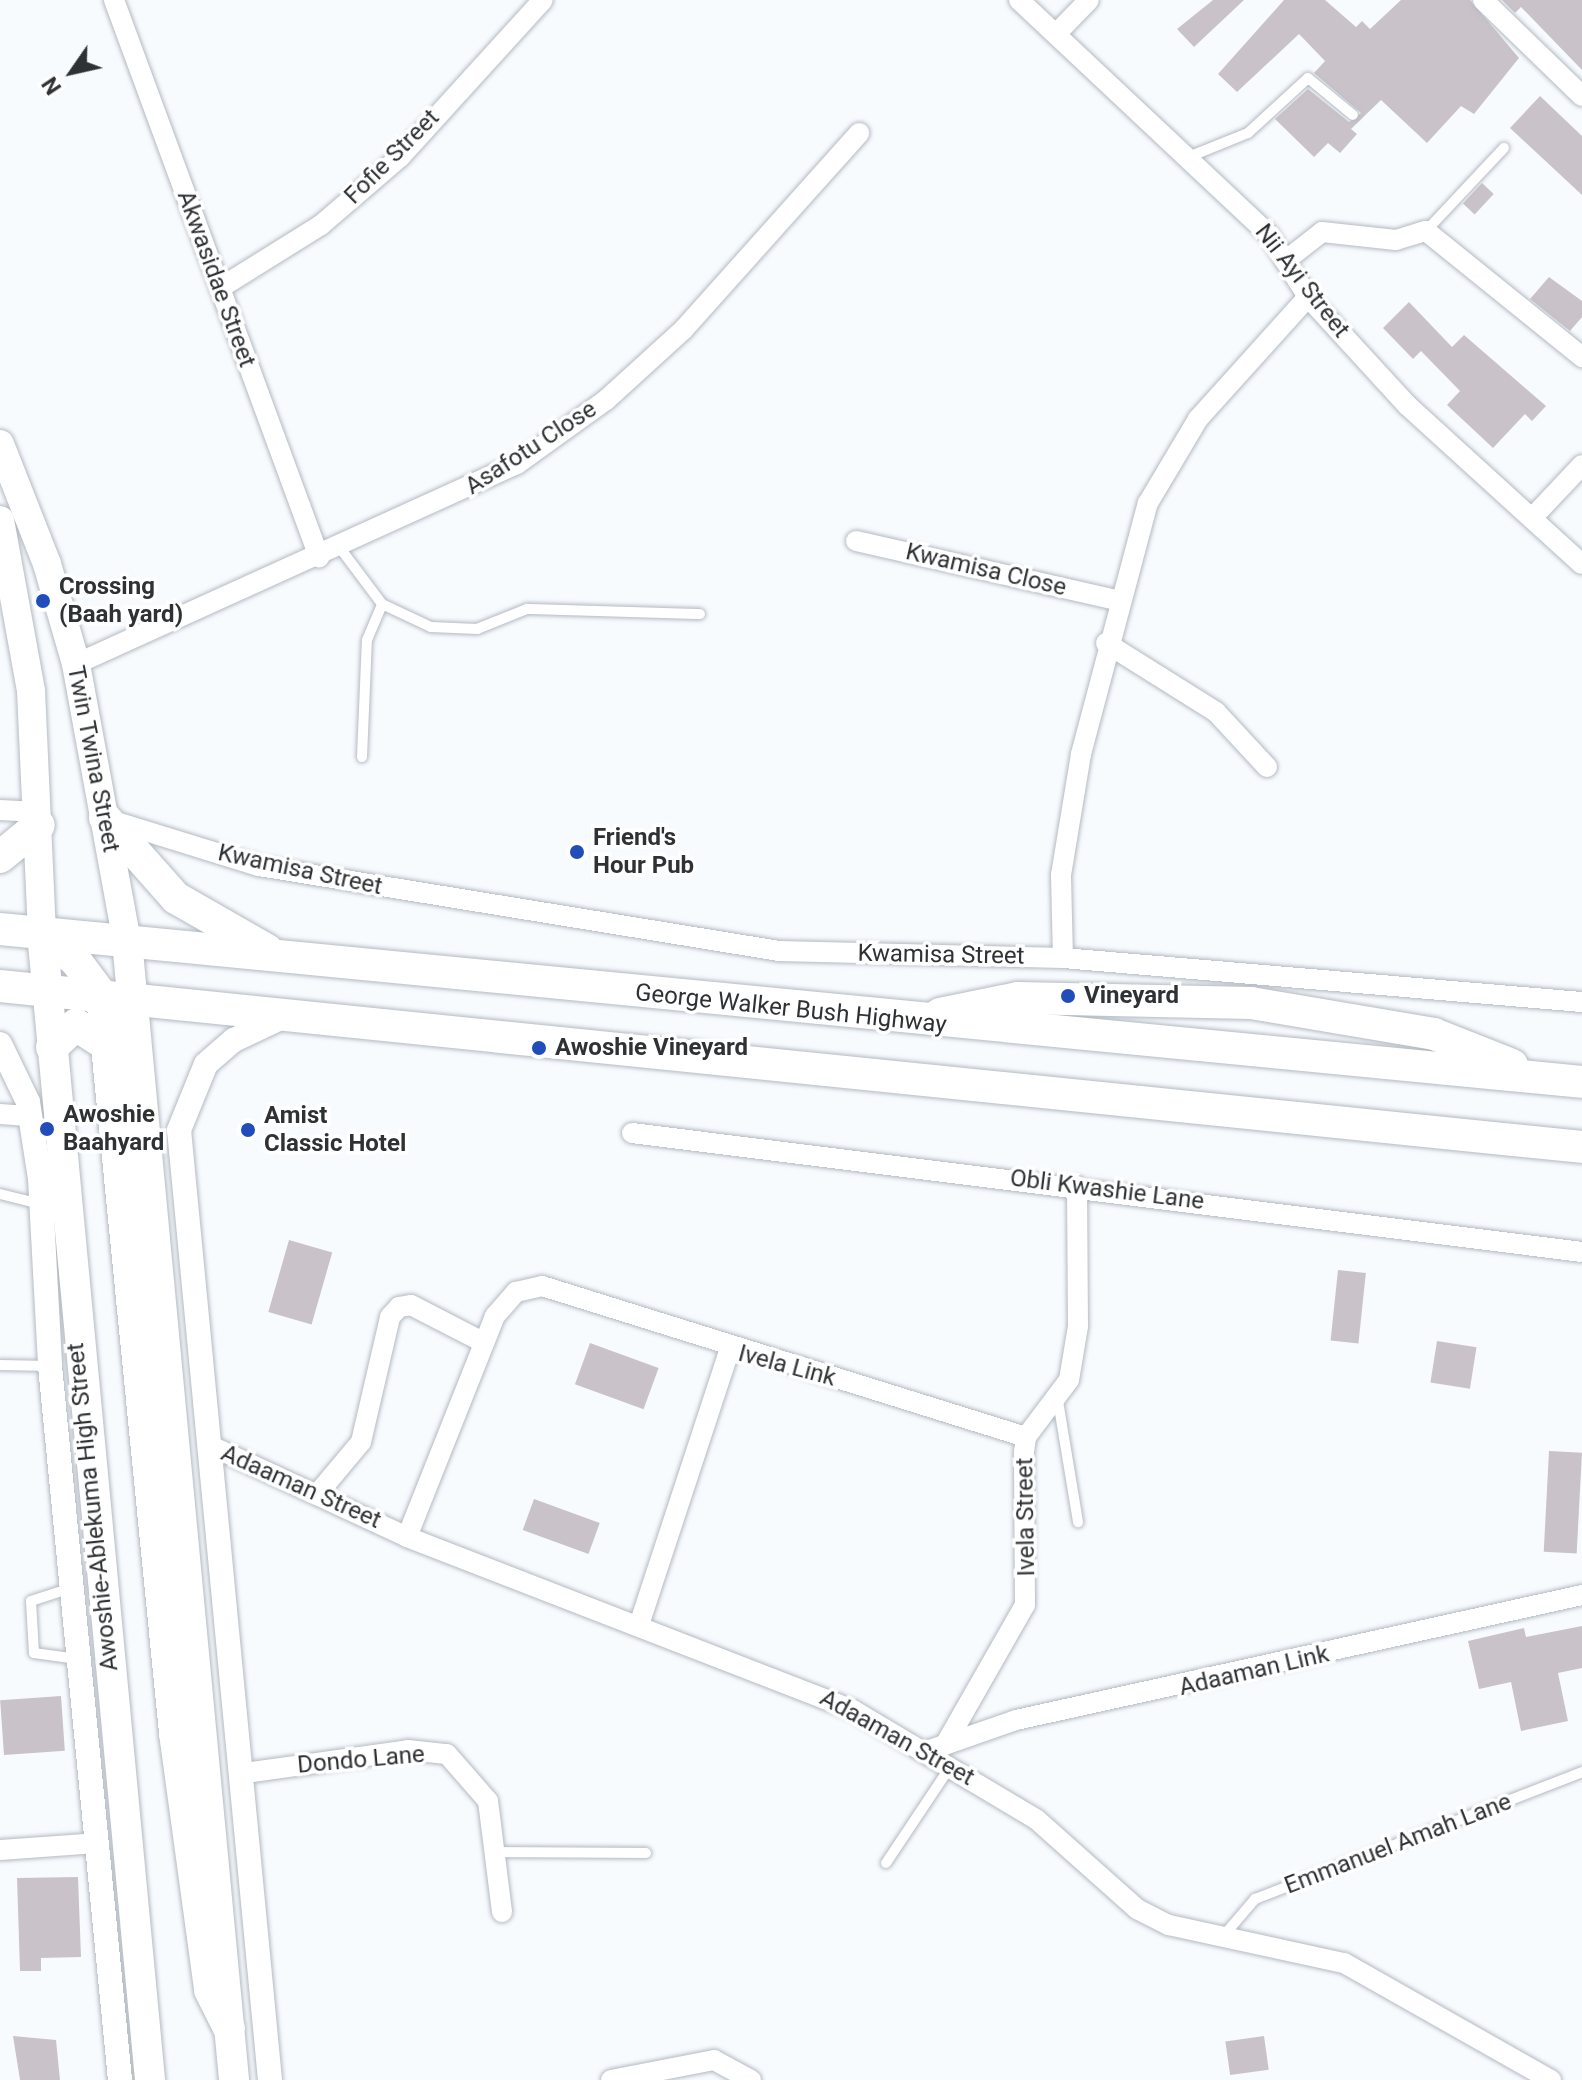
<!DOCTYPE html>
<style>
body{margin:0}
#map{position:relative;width:1582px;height:2080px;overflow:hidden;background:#f8fbfe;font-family:Roboto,sans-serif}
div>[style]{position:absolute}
.building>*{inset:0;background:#cac2c9;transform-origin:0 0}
.roads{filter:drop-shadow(0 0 2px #b3bac2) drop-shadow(0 0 2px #b3bac2)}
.service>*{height:10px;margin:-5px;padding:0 5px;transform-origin:5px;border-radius:5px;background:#fff}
.minor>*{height:20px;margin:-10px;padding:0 10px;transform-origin:10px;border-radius:10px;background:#fff}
.tertiary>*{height:24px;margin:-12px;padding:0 12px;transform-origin:12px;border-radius:12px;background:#fff}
.secondary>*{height:28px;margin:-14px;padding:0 14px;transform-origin:14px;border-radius:14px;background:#fff}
.primary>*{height:30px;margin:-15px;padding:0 15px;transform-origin:15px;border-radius:15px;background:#fff}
.trunk>*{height:32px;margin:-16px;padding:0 16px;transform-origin:16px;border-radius:16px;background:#fff}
.dots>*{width:22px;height:22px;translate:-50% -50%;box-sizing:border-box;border:4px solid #fff;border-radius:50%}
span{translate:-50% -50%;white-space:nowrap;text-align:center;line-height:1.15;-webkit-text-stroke:7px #fff;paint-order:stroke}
.street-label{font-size:24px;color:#2f3234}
.poi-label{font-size:24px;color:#2f3234;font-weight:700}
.left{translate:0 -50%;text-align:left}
.north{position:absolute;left:32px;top:32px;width:80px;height:80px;-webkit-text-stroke:6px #fff;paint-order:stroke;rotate:236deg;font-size:22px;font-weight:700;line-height:32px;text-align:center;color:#2f3234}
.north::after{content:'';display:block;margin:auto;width:28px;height:36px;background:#2f3234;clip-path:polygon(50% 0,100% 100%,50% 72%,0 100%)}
</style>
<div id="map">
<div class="building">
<i style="clip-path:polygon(1213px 0,1244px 0,1194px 47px,1177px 29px)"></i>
<i style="clip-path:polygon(1284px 0,1325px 0,1356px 27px,1362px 21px,1370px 29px,1401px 0,1470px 0,1519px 58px,1474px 114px,1461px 106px,1427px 143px,1381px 100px,1351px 129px,1357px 134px,1340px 153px,1328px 143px,1314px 157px,1275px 119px,1308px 89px,1349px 122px,1361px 113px,1314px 73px,1325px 61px,1299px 34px,1237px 92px,1218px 74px)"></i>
<i style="clip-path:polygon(1502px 0,1582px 0,1582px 70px,1521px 7px,1515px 13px)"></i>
<i style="clip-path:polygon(1540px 96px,1582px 136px,1582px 195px,1510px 128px)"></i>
<i style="left:1482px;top:183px;width:16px;height:28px;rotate:43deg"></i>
<i style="clip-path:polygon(1549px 277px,1582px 301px,1582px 317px,1570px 331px,1530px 299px)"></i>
<i style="clip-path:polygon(1409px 302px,1452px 347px,1464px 335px,1546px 406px,1532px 421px,1525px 414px,1493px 448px,1447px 405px,1460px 391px,1421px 351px,1413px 359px,1383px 328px)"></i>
<i style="left:289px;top:1240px;width:45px;height:75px;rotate:16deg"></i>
<i style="left:1338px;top:1270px;width:28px;height:71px;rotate:6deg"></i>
<i style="left:1437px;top:1341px;width:40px;height:42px;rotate:9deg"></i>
<i style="left:590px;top:1343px;width:73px;height:44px;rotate:20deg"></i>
<i style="left:1549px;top:1451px;width:33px;height:101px;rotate:3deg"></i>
<i style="left:534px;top:1499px;width:70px;height:33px;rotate:20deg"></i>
<i style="clip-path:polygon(1582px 1626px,1582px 1668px,1558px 1673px,1568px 1721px,1521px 1731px,1511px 1682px,1479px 1689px,1468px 1641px,1524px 1628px,1526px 1637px)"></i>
<i style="left:61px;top:1696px;width:55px;height:61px;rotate:86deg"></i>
<i style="clip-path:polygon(78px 1877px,81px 1957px,41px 1958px,41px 1971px,20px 1971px,17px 1878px)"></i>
<i style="clip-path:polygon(13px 2036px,56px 2040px,60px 2080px,20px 2080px)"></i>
<i style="left:1264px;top:2036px;width:34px;height:39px;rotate:82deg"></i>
</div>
<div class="roads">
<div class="service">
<i style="left:1191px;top:156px;width:61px;rotate:-22deg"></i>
<i style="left:1248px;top:133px;width:81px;rotate:-42.5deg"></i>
<i style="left:1308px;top:78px;width:58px;rotate:39.4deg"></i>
<i style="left:1426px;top:231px;width:114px;rotate:-46.8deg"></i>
<i style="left:340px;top:548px;width:70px;rotate:53.1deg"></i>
<i style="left:382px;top:604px;width:54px;rotate:25.1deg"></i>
<i style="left:431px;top:627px;width:46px;rotate:2.5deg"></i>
<i style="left:477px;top:629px;width:54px;rotate:-21.8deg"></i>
<i style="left:527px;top:609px;width:173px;rotate:1.7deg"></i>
<i style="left:362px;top:757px;width:117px;rotate:-87.6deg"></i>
<i style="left:367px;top:640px;width:39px;rotate:-67deg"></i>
<i style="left:0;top:1194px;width:41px;rotate:14deg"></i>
<i style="left:0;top:1365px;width:50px;rotate:1.1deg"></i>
<i style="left:1058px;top:1401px;width:123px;rotate:80.6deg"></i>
<i style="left:71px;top:1588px;width:42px;rotate:162deg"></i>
<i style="left:31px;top:1601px;width:52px;rotate:86.7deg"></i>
<i style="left:34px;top:1653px;width:44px;rotate:7.8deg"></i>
<i style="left:495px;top:1852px;width:151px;rotate:0.4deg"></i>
<i style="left:886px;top:1863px;width:115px;rotate:-56.3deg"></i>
<i style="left:1226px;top:1933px;width:45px;rotate:-49.5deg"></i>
<i style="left:1255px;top:1899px;width:351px;rotate:-21.2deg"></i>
</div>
<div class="minor">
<i style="left:114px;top:0;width:594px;rotate:69.79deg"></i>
<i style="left:1019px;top:0;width:343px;rotate:43.2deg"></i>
<i style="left:1269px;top:235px;width:73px;rotate:57.8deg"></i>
<i style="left:1308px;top:297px;width:147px;rotate:47.5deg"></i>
<i style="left:1407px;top:405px;width:236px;rotate:42.3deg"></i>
<i style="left:1483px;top:0;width:138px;rotate:44.1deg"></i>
<i style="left:1056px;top:34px;width:47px;rotate:-45.9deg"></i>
<i style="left:1285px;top:261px;width:47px;rotate:-38.1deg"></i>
<i style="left:1322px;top:232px;width:74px;rotate:6.2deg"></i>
<i style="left:1396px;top:240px;width:31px;rotate:-17deg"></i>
<i style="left:1426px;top:231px;width:201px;rotate:38.9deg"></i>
<i style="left:220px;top:288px;width:119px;rotate:-32deg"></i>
<i style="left:321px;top:225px;width:104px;rotate:-40.7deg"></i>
<i style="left:400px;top:157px;width:212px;rotate:-47.7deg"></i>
<i style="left:1533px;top:517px;width:71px;rotate:-46.7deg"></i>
<i style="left:856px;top:541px;width:267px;rotate:12.8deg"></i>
<i style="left:1106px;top:643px;width:130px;rotate:32.1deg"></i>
<i style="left:1216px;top:712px;width:75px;rotate:47.2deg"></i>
<i style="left:76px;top:664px;width:484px;rotate:-24.4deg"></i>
<i style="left:517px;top:464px;width:110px;rotate:-35.7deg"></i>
<i style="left:606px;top:400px;width:105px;rotate:-42.3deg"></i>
<i style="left:684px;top:329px;width:263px;rotate:-48.2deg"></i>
<i style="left:0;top:810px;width:38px;rotate:3deg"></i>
<i style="left:110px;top:820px;width:156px;rotate:17.2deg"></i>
<i style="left:259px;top:866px;width:527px;rotate:9.28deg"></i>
<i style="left:779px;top:951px;width:284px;rotate:1.4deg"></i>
<i style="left:1063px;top:958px;width:521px;rotate:4.85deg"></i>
<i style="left:1063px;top:958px;width:83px;rotate:-91.4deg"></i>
<i style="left:1061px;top:875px;width:123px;rotate:-80.6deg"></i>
<i style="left:1081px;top:754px;width:260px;rotate:-75.1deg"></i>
<i style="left:1148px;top:503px;width:98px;rotate:-59.2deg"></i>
<i style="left:1198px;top:419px;width:164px;rotate:-48deg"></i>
<i style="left:0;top:1114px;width:31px;rotate:4deg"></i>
<i style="left:632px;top:1133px;width:957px;rotate:7.14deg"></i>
<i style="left:209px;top:1445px;width:218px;rotate:24.9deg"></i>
<i style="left:407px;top:1537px;width:478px;rotate:21.2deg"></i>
<i style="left:853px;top:1710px;width:213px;rotate:30.8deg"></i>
<i style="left:1036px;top:1819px;width:135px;rotate:41.7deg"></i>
<i style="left:1137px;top:1909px;width:36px;rotate:27deg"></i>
<i style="left:1169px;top:1925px;width:179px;rotate:12.3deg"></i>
<i style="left:1344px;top:1963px;width:238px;rotate:29.5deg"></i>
<i style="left:320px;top:1491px;width:64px;rotate:-50.1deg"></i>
<i style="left:361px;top:1442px;width:128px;rotate:-76.9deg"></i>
<i style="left:390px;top:1317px;width:13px;rotate:-48deg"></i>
<i style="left:399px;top:1307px;width:12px;rotate:-9deg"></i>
<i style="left:411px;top:1305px;width:81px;rotate:27.2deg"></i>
<i style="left:407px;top:1537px;width:238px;rotate:-68.3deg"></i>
<i style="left:495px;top:1316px;width:32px;rotate:-49deg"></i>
<i style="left:516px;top:1292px;width:27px;rotate:-13deg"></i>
<i style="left:542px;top:1286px;width:507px;rotate:17.33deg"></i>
<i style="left:640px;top:1622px;width:291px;rotate:-71.8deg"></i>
<i style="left:945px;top:1745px;width:161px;rotate:-60.3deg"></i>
<i style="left:1025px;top:1605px;width:153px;rotate:-90.4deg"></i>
<i style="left:1024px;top:1452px;width:15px;rotate:-82deg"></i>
<i style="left:1026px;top:1437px;width:71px;rotate:-53deg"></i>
<i style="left:1069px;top:1380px;width:55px;rotate:-80.5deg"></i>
<i style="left:1078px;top:1326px;width:140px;rotate:-90.4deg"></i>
<i style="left:927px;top:1751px;width:94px;rotate:-19.2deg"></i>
<i style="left:1016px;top:1720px;width:580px;rotate:-12.45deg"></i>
<i style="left:245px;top:1773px;width:165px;rotate:-8deg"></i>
<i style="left:408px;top:1750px;width:39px;rotate:6deg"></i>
<i style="left:447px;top:1754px;width:62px;rotate:48.9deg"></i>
<i style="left:488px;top:1801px;width:112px;rotate:82.8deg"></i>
<i style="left:0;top:1850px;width:97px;rotate:-4.1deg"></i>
<i style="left:611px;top:2080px;width:105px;rotate:-11deg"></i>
<i style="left:714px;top:2060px;width:42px;rotate:28.4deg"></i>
</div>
<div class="tertiary">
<i style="left:0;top:1044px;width:64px;rotate:64.2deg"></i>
<i style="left:28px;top:1102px;width:78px;rotate:81.1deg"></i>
<i style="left:40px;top:1179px;width:187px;rotate:86.9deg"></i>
<i style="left:50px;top:1366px;width:717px;rotate:84.4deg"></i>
<i style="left:270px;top:2080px;width:954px;rotate:-95.47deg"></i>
<i style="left:179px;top:1130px;width:71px;rotate:-67.8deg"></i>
<i style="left:206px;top:1064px;width:37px;rotate:-41deg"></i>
<i style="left:234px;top:1040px;width:59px;rotate:-25.3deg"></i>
</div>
<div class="secondary">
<i style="left:0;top:444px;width:129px;rotate:68.6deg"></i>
<i style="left:47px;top:564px;width:104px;rotate:73.8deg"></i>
<i style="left:76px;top:664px;width:282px;rotate:79.6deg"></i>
<i style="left:0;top:520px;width:174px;rotate:79.7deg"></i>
<i style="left:31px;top:691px;width:242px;rotate:87.4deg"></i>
</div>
<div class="primary">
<i style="left:42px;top:933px;width:1152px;rotate:84.62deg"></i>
<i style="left:127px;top:941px;width:1144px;rotate:84.63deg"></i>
</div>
<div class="trunk">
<i style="left:105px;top:818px;width:107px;rotate:48.4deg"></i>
<i style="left:176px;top:898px;width:105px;rotate:29.7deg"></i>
<i style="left:0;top:857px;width:50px;rotate:-39.4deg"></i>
<i style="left:0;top:929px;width:1589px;rotate:5.52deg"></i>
<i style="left:42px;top:933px;width:44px;rotate:39.5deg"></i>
<i style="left:76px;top:961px;width:44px;rotate:53.4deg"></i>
<i style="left:102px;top:996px;width:741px;rotate:84.34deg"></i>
<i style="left:175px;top:1733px;width:259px;rotate:82.2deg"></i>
<i style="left:210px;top:1990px;width:42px;rotate:63.4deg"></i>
<i style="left:0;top:986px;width:1590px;rotate:5.81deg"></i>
<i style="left:940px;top:1014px;width:80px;rotate:-11.6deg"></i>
<i style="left:1018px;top:998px;width:233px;rotate:1.2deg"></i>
<i style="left:1251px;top:1003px;width:186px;rotate:9.6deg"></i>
<i style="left:1434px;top:1034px;width:84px;rotate:21.7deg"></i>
<i style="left:52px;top:1047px;width:33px;rotate:-43deg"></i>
<i style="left:76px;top:1025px;width:37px;rotate:33deg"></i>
</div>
</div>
<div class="dots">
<i style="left:43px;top:601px;background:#214cb9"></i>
<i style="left:577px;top:852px;background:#214cb9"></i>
<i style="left:1068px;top:996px;background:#214cb9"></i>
<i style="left:539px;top:1048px;background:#214cb9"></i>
<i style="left:47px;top:1129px;background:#214cb9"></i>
<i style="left:248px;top:1130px;background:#214cb9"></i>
</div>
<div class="street-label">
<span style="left:392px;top:157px;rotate:-45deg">Fofie Street</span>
<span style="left:216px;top:279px;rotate:70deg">Akwasidae Street</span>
<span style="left:1302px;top:281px;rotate:52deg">Nii Ayi Street</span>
<span style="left:531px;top:448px;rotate:-33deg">Asafotu Close</span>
<span style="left:986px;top:570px;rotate:13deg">Kwamisa Close</span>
<span style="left:93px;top:759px;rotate:79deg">Twin Twina Street</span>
<span style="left:300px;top:870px;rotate:12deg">Kwamisa Street</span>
<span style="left:941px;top:955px;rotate:1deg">Kwamisa Street</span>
<span style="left:791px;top:1009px;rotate:6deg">George Walker Bush Highway</span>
<span style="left:1107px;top:1190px;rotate:7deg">Obli Kwashie Lane</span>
<span style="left:787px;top:1366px;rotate:15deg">Ivela Link</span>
<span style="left:301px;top:1487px;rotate:24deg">Adaaman Street</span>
<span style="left:93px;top:1507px;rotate:-96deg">Awoshie-Ablekuma High Street</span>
<span style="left:1026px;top:1517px;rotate:-91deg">Ivela Street</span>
<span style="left:1254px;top:1671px;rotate:-13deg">Adaaman Link</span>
<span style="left:897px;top:1738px;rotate:29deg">Adaaman Street</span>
<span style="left:361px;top:1760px;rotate:-5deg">Dondo Lane</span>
<span style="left:1398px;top:1844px;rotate:-21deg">Emmanuel Amah Lane</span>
</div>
<div class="poi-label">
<span class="left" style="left:59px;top:601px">Crossing<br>(Baah yard)</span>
<span class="left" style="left:593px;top:852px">Friend's<br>Hour Pub</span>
<span class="left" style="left:1084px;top:996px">Vineyard</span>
<span class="left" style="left:555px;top:1048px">Awoshie Vineyard</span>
<span class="left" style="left:63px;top:1129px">Awoshie<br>Baahyard</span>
<span class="left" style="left:264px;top:1130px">Amist<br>Classic Hotel</span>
</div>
<div class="north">N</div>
</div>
